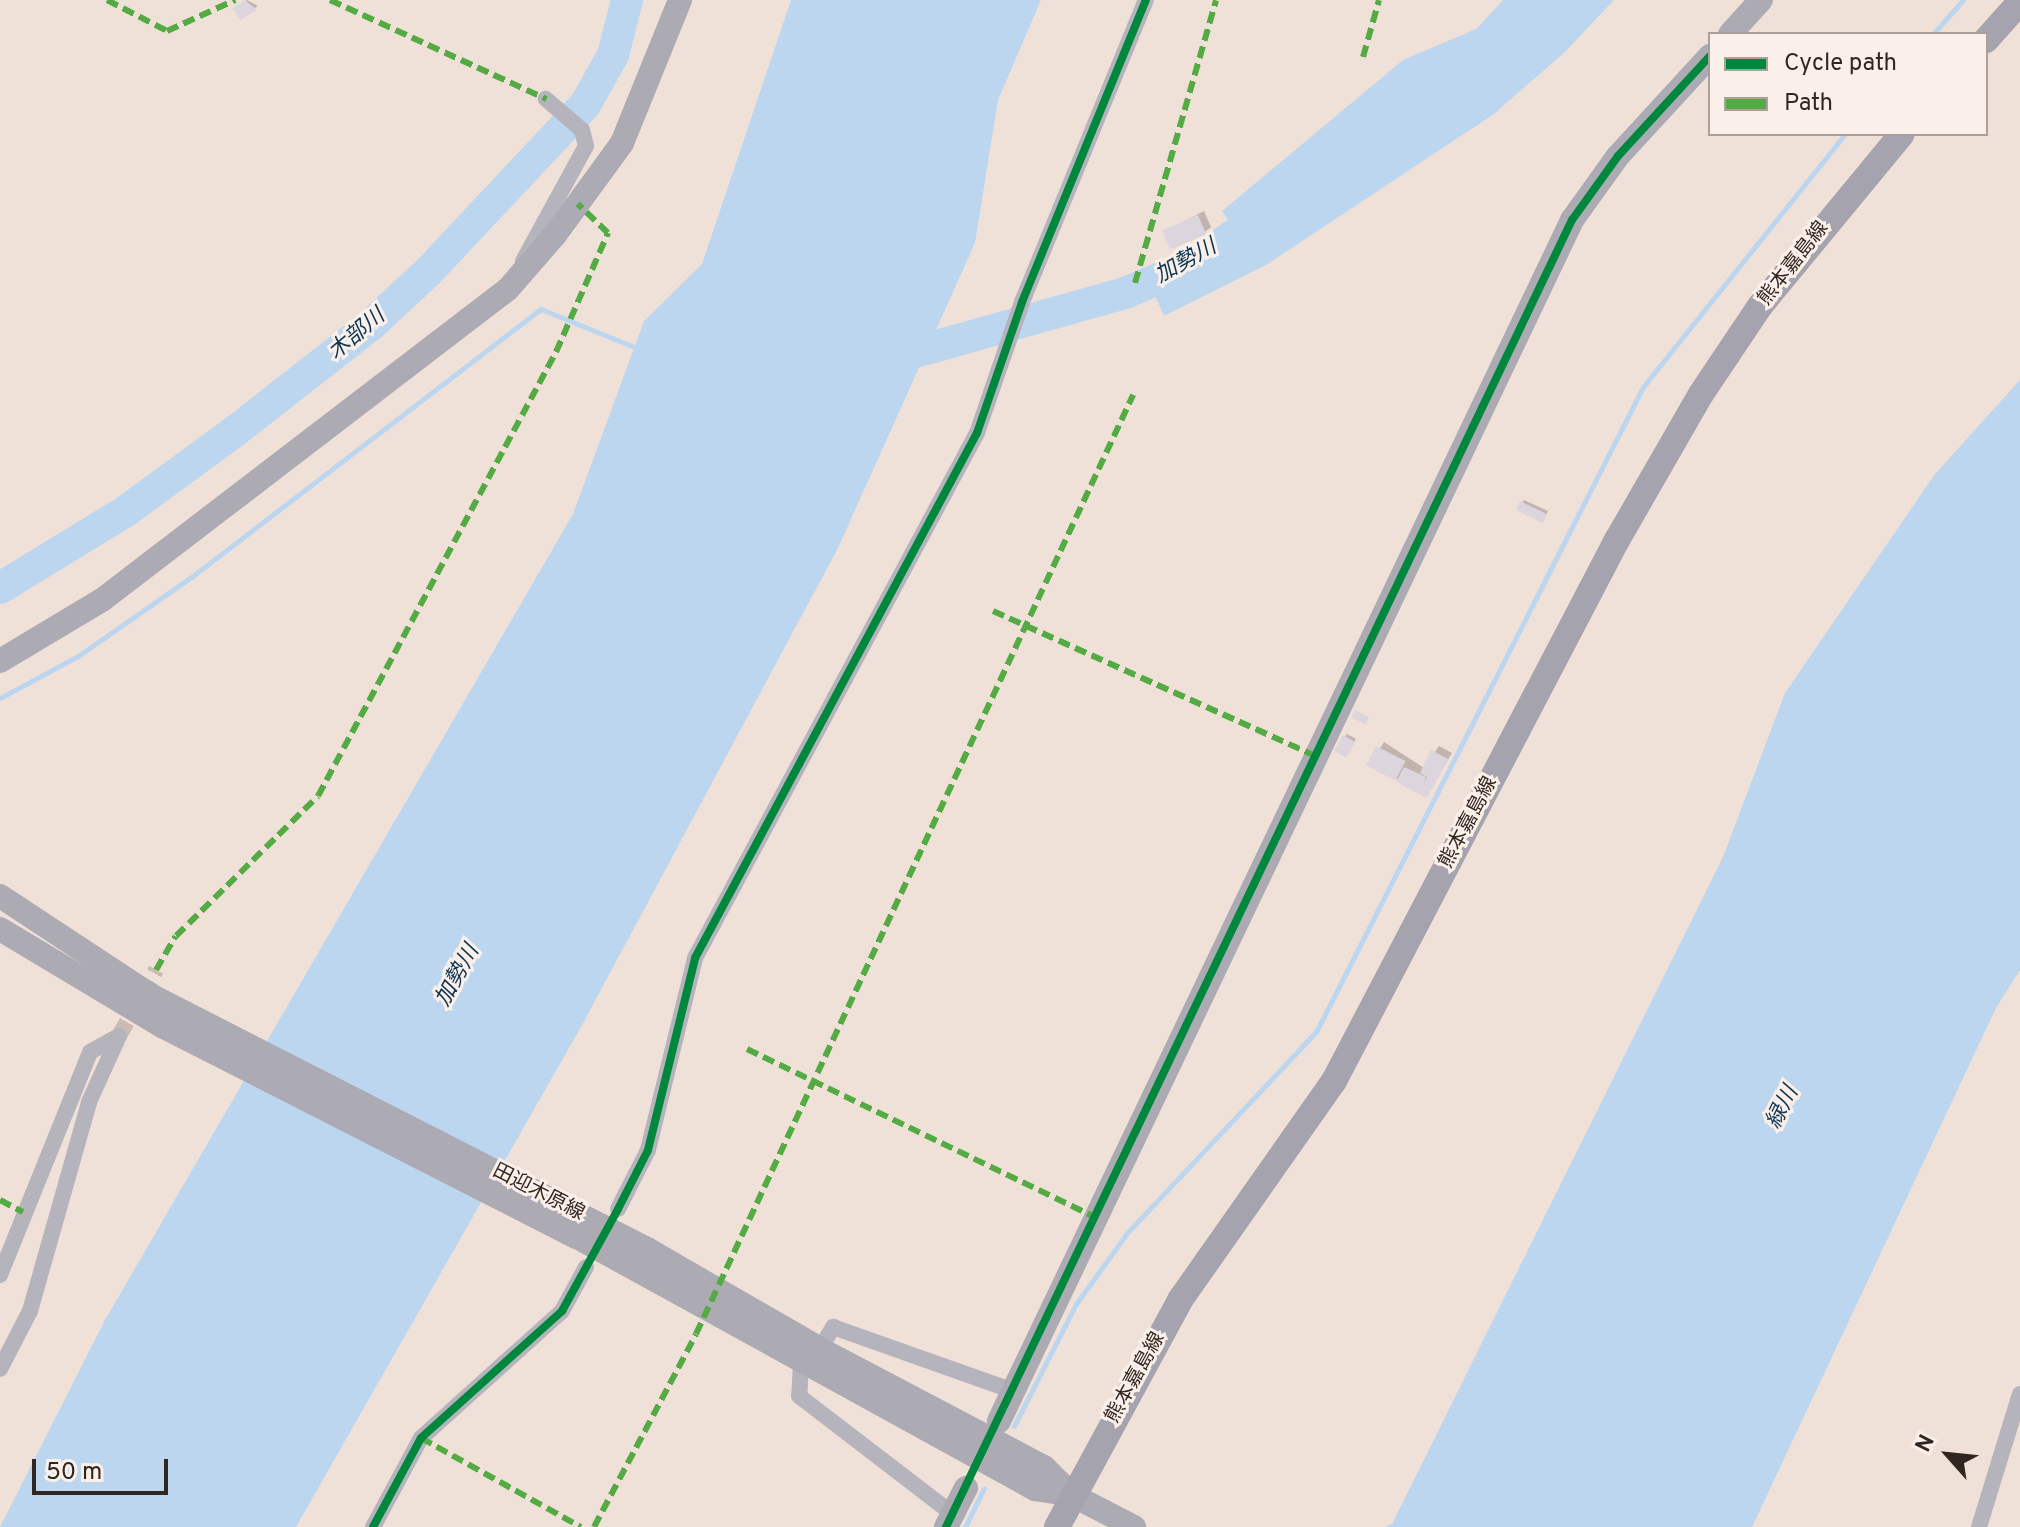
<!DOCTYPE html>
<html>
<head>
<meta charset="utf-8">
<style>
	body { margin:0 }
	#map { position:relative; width:2020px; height:1527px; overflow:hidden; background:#f0e1d8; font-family:Overpass,"Noto Sans JP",sans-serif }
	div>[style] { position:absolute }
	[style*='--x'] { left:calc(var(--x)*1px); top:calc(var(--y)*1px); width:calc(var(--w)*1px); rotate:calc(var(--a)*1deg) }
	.water>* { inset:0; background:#bcd6f0 }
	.shadow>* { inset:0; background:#0003 }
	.stream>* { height:5px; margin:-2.5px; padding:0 2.5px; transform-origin:2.5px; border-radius:2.5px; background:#bcd6f0 }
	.river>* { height:32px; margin:-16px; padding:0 16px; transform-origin:16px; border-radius:16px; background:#bcd6f0 }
	.building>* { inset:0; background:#dcd5de; transform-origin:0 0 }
	.street-tunnel>* { height:16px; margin-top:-8px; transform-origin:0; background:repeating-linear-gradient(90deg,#cabcb3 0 16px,transparent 0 24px) }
	.street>* { height:16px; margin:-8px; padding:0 8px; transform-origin:8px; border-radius:8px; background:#b5b3bb }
	.secondary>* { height:24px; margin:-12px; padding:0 12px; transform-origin:12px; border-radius:12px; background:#acaab3 }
	.primary>* { height:26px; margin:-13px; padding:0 13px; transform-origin:13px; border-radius:13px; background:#a5a3ad }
	.quiet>* { height:6px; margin-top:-3px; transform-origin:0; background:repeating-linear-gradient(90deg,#54aa43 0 12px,transparent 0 18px) }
	.cycleway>* { height:8px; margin:-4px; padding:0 4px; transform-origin:4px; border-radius:4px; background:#00873e }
	span { translate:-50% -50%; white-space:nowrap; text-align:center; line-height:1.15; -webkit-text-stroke:6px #fbf0e9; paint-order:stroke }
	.street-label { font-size:20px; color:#312721 }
	.water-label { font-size:22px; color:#0c3555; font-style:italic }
	.legend { position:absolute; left:1708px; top:32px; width:280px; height:104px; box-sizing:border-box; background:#fbf0e9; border:2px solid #aaa099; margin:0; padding:10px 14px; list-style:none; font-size:24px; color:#312721 }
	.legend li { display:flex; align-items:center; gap:16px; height:40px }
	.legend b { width:40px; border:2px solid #aaa099 }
	.north { position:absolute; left:1908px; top:1415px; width:80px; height:80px; -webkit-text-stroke:6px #fbf0e9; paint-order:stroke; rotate:297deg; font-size:22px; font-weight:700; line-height:32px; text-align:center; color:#312721 }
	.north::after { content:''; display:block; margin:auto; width:28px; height:36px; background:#312721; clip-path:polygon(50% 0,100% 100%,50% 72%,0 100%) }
	.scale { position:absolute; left:32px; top:1459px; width:136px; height:36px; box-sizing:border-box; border:4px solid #312721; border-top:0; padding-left:10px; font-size:24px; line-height:28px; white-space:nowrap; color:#312721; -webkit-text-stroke:6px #fbf0e9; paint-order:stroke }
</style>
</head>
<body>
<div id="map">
	<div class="water">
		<div style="clip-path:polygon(791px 0,1041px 0,998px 100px,975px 243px,838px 548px,581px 1027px,296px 1527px,0 1527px,105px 1320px,573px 514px,644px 321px,702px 264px)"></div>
		<div style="clip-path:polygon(1503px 0,1614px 0,1565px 52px,1494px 114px,1266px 265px,1164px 316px,1151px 286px,1231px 250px,1238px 235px,1222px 211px,1403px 60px,1476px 29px)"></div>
		<div style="clip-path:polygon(2020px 380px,2020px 970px,1996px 1008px,1752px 1527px,1385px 1527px,1392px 1524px,1723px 857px,1785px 693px,1935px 474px)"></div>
	</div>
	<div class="shadow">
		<div style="clip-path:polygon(247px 0,258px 6px,241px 17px,237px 6px)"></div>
		<div style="clip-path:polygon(1204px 211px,1211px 227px,1205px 232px,1164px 232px)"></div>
		<div style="clip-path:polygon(1524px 500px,1548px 511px,1544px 519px,1518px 509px)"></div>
		<div style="clip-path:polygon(1347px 734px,1356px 739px,1348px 753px,1336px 750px)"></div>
		<div style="clip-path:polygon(1384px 742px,1424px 768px,1439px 746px,1452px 753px,1427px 795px,1370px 765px)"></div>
	</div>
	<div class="stream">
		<div style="--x:1933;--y:34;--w:45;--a:-48.6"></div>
		<div style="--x:0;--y:698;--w:89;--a:-28.3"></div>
		<div style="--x:78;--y:656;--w:141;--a:-34.9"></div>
		<div style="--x:194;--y:575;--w:437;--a:-37.5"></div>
		<div style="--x:541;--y:309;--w:100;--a:22.2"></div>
		<div style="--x:1014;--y:1426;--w:137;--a:-63.1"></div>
		<div style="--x:1076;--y:1304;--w:87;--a:-54.3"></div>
		<div style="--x:1127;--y:1233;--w:276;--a:-46.8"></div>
		<div style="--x:1316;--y:1032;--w:723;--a:-63.12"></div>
		<div style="--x:1643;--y:387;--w:324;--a:-51.4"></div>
		<div style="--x:965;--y:1527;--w:43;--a:-64"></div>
	</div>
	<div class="river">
		<div style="--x:887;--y:360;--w:247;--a:-15.7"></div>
		<div style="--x:1125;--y:293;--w:72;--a:-23"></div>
		<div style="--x:1191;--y:265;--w:99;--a:-35.1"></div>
		<div style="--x:0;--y:588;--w:148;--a:-31.4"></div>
		<div style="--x:126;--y:511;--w:134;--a:-36.2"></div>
		<div style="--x:234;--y:432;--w:175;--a:-38"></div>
		<div style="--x:372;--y:324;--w:76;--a:-42.9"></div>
		<div style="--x:428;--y:272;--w:229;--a:-46.8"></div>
		<div style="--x:585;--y:105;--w:57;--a:-60.8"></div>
		<div style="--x:613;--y:55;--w:57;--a:-75.7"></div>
	</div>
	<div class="building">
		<div style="clip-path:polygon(245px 0,257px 10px,240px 20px,233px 8px)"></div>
		<div style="left:1198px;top:215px;width:21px;height:39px;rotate:67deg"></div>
		<div style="left:1520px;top:501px;width:30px;height:10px;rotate:26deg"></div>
		<div style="left:1355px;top:710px;width:16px;height:8px;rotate:27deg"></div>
		<div style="left:1343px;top:735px;width:14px;height:18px;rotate:30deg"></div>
		<div style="left:1376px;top:746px;width:33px;height:22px;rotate:27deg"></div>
		<div style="clip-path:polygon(1431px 750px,1448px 759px,1427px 798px,1396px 782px,1404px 767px,1426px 777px,1423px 785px,1427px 777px,1420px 773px)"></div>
	</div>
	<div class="street-tunnel">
		<div style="--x:119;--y:1036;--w:76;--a:-60.7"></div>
	</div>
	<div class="street">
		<div style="--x:523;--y:261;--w:131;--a:-61.3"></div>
		<div style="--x:586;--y:146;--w:16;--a:-104"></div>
		<div style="--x:582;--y:130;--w:48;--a:-139.3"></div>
		<div style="--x:618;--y:1209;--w:66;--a:-63"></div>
		<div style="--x:648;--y:1150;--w:198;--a:-76.2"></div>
		<div style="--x:695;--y:958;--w:596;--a:-61.76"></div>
		<div style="--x:977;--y:433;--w:139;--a:-71"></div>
		<div style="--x:1022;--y:302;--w:326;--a:-67.7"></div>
		<div style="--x:0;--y:1275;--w:240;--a:-68"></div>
		<div style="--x:90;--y:1052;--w:33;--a:-29"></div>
		<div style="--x:820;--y:1349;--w:26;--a:-59"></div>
		<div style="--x:833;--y:1327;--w:192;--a:19.5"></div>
		<div style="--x:801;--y:1363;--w:33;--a:93"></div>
		<div style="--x:799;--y:1396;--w:194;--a:37.5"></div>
		<div style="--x:0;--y:1369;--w:65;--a:-62.7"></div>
		<div style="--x:30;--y:1311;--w:217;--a:-74.2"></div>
		<div style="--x:89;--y:1102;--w:72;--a:-65.6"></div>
		<div style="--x:373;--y:1527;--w:101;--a:-61.7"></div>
		<div style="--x:421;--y:1438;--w:190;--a:-42"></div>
		<div style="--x:562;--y:1311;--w:50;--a:-61.4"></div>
		<div style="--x:1979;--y:1527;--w:139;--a:-72.9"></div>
	</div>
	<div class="secondary">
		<div style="--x:1730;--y:34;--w:46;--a:-47.6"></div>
		<div style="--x:0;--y:661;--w:119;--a:-30.9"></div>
		<div style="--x:102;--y:600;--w:511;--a:-37.45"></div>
		<div style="--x:508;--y:289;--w:72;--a:-49"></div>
		<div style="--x:555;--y:235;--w:114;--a:-53.9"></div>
		<div style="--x:622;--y:143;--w:154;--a:-67.9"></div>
		<div style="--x:0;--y:896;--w:180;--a:33.4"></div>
		<div style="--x:150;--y:995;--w:558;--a:27.07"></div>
		<div style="--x:647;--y:1249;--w:200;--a:30"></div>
		<div style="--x:820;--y:1349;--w:253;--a:27.8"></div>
		<div style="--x:1044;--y:1467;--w:40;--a:45"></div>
		<div style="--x:0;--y:929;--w:191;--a:30.9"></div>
		<div style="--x:164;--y:1027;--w:463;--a:27"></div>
		<div style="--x:577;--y:1237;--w:523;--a:28.82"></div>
		<div style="--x:1035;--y:1489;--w:37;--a:9"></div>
		<div style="--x:1072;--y:1495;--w:70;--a:27.3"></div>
		<div style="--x:999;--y:1421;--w:1331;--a:-64.49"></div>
		<div style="--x:1572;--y:220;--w:79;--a:-54.3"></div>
		<div style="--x:1618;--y:156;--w:136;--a:-47.4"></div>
		<div style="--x:946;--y:1527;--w:44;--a:-62.9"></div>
	</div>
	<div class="primary">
		<div style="--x:1986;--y:40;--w:51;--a:-48.2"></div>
		<div style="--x:1057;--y:1527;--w:258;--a:-61.5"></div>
		<div style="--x:1180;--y:1300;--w:268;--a:-54.9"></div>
		<div style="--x:1334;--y:1081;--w:611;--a:-62.39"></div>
		<div style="--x:1617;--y:540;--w:168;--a:-60.1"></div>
		<div style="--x:1701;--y:394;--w:106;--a:-56.2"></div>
		<div style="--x:1760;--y:306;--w:223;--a:-50.5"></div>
	</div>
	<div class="quiet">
		<div style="--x:107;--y:0;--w:68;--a:27.3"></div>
		<div style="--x:167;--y:31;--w:75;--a:-24.5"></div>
		<div style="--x:330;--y:0;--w:238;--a:24.6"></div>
		<div style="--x:1363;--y:57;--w:59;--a:-74.3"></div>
		<div style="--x:1135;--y:283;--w:294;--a:-74"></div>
		<div style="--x:993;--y:611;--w:354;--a:24.2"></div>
		<div style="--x:156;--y:970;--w:39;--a:-60"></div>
		<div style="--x:176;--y:936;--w:199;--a:-44.6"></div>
		<div style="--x:318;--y:796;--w:504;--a:-61.81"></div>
		<div style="--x:556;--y:352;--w:130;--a:-66.4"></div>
		<div style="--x:608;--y:233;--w:42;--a:-136"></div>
		<div style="--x:747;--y:1049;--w:389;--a:25.8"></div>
		<div style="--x:0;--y:1200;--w:26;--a:28"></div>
		<div style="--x:421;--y:1438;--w:183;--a:29.1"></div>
		<div style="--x:594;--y:1527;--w:218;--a:-62.1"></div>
		<div style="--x:696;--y:1334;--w:1036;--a:-65.04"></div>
	</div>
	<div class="cycleway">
		<div style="--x:373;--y:1527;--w:101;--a:-61.7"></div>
		<div style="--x:421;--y:1438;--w:190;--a:-42"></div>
		<div style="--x:562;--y:1311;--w:116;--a:-61.2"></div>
		<div style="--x:618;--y:1209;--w:66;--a:-63"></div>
		<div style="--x:648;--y:1150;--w:198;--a:-76.2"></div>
		<div style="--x:695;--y:958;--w:596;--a:-61.76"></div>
		<div style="--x:977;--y:433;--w:139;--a:-71"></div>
		<div style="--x:1022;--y:302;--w:326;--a:-67.7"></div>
		<div style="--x:946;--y:1527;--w:1449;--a:-64.41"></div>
		<div style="--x:1572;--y:220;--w:79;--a:-54.3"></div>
		<div style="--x:1618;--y:156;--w:136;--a:-47.4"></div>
	</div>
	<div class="street-label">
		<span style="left:1794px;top:264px;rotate:-52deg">熊本嘉島線</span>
		<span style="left:1469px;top:823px;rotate:-62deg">熊本嘉島線</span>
		<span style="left:538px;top:1193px;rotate:27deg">田迎木原線</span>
		<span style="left:1136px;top:1378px;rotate:-61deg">熊本嘉島線</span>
	</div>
	<div class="water-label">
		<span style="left:1186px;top:262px;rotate:-29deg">加勢川</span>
		<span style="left:357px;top:335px;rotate:-40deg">木部川</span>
		<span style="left:458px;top:976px;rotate:-61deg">加勢川</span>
		<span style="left:1783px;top:1108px;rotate:-63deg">緑川</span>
	</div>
	<ul class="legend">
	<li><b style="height:10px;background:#00873e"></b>Cycle path</li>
	<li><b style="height:10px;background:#54aa43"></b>Path</li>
	</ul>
	<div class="north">N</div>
	<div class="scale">50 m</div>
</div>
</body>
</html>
